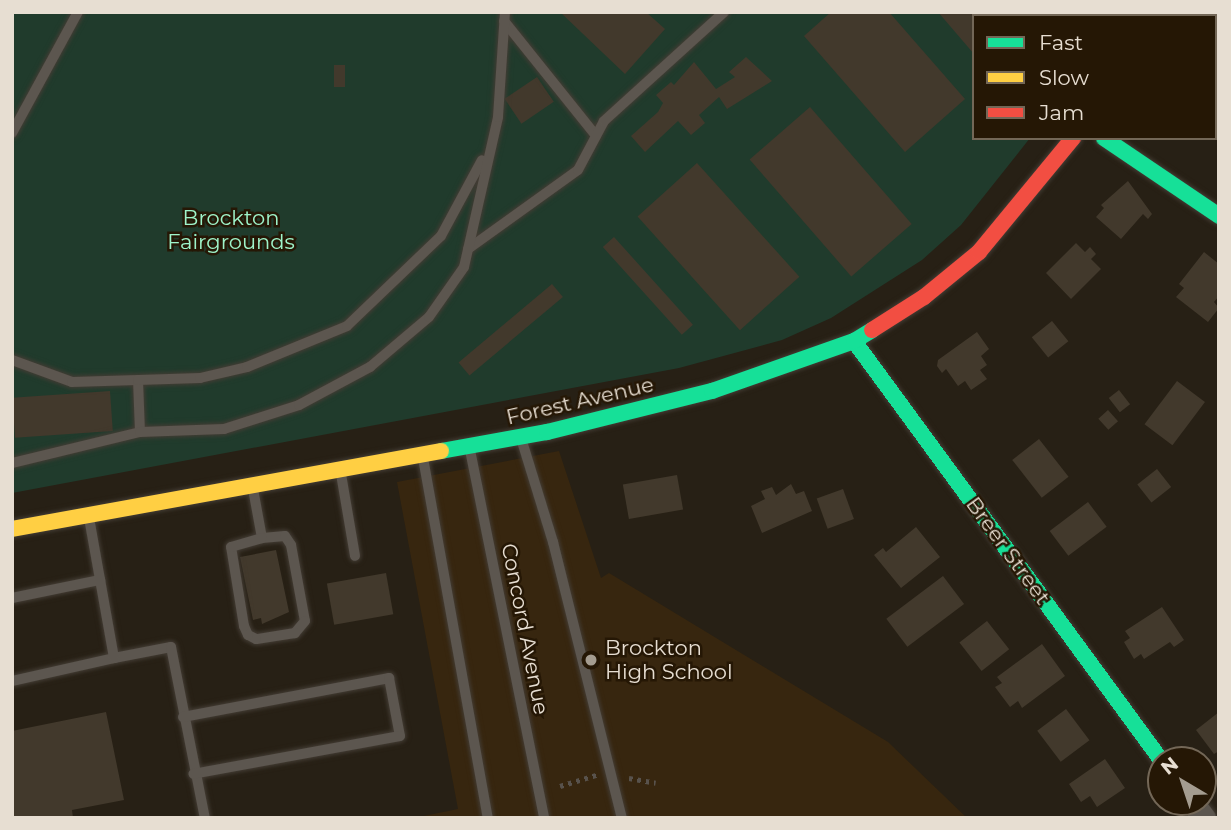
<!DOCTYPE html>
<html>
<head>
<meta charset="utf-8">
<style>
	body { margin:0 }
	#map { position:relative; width:1231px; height:830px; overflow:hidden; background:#272015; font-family:Montserrat,sans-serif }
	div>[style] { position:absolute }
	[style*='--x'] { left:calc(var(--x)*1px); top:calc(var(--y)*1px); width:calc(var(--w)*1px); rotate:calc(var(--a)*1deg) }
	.built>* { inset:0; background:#37260f }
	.green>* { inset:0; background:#203b2c }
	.building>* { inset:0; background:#42392c; transform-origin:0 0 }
	.path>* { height:4.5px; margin-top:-2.25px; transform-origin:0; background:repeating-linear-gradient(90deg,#58524c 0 3.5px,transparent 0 8.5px) }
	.roads { filter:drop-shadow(0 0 2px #433c34) drop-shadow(0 0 2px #433c34) }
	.lane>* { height:10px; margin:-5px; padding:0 5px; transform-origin:5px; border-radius:5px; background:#5c564f }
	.street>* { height:23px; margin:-11.5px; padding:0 11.5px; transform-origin:11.5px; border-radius:11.5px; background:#5c564f }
	.fast>* { height:16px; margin:-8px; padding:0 8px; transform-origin:8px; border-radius:8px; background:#16e098 }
	.slow>* { height:16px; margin:-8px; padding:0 8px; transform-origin:8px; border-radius:8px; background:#ffcf43 }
	.jam>* { height:16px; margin:-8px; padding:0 8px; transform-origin:8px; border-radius:8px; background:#f24e42 }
	.dots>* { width:19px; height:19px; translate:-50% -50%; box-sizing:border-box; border:4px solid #251705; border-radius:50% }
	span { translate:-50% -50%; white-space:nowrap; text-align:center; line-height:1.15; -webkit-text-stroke:5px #251705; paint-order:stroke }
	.park-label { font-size:21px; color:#9ef4ca }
	.street-label { font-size:21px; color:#e7ded2 }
	.poi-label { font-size:21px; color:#e7ded2 }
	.left { translate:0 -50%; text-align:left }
	.frame { position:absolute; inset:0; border:14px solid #e7ded2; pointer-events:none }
	.legend { position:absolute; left:972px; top:14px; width:245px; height:126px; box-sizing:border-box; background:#251705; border:2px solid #736757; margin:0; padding:9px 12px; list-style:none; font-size:21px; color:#e7ded2 }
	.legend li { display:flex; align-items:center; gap:14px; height:35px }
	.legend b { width:35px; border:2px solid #736757 }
	.north { position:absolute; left:1147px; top:746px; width:70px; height:70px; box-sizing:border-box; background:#251705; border:2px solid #736757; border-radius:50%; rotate:321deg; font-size:19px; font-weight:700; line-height:28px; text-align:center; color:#e7ded2 }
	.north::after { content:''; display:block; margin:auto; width:24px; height:32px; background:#a49c90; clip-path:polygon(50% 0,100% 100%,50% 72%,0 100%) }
</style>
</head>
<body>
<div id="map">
	<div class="built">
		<div style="clip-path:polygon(559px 451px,601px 578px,609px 573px,888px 742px,967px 818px,414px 818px,458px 809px,397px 482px)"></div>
	</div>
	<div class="green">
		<div style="clip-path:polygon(12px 12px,1125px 12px,974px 16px,974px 138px,1030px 138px,961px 225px,922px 260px,831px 318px,782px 340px,679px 368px,12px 493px)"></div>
	</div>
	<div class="building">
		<div style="clip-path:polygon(560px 12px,646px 12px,665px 29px,625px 74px)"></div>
		<div style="clip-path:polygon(831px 12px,889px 12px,965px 99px,905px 152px,804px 36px)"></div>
		<div style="clip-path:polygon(938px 12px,1043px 12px,1046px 16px,974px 16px,974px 54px)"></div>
		<div style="clip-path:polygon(1219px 33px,1219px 79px,1215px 76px)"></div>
		<div style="clip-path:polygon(746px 57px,772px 81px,727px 109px,719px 97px,699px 115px,705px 123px,691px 135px,678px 121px,645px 152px,631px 136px,658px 112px,663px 103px,656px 95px,671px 82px,674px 85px,694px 62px,716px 89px,735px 77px,729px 72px)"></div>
		<div style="left:345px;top:65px;width:22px;height:11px;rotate:90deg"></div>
		<div style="left:537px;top:77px;width:30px;height:39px;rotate:56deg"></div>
		<div style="left:810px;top:107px;width:155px;height:80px;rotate:49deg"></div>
		<div style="left:697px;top:163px;width:153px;height:80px;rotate:48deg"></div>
		<div style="clip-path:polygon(1128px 181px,1152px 214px,1148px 219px,1143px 214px,1121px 239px,1096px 217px,1104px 208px,1101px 205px)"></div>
		<div style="left:614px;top:237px;width:118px;height:15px;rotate:48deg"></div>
		<div style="clip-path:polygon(1076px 243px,1085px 252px,1090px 247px,1096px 254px,1091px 259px,1101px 269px,1071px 299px,1046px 273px)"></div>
		<div style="clip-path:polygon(1204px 252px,1219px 264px,1219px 296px,1214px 302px,1219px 308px,1208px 322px,1176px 297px,1184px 288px,1179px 284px)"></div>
		<div style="left:552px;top:284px;width:17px;height:122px;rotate:50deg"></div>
		<div style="left:1052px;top:321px;width:26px;height:26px;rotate:51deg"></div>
		<div style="clip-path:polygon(977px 332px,989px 349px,981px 356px,987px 365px,980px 370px,987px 379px,971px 390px,965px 381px,958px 386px,946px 369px,942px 373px,937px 366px,938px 360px)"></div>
		<div style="left:1177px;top:381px;width:35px;height:54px;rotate:37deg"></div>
		<div style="left:1119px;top:390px;width:18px;height:13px;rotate:52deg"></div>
		<div style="left:110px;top:391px;width:40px;height:98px;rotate:86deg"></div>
		<div style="left:1108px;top:410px;width:15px;height:13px;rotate:48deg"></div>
		<div style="left:1039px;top:439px;width:48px;height:34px;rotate:52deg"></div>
		<div style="left:1157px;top:469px;width:23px;height:25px;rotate:52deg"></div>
		<div style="left:677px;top:475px;width:35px;height:55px;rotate:80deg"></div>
		<div style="clip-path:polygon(791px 484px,796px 494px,804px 491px,812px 511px,762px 533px,751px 506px,765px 499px,761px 491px,772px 487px,776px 495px)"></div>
		<div style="left:843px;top:489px;width:32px;height:28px;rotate:70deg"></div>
		<div style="left:1088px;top:502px;width:31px;height:48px;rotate:53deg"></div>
		<div style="clip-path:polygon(916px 527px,940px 557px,901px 588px,874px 555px,883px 548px,886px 552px)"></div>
		<div style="clip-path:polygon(276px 550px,289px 612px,262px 624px,261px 618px,253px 620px,240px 557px)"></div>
		<div style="left:386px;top:573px;width:42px;height:60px;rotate:80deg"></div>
		<div style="left:943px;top:576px;width:35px;height:71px;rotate:53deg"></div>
		<div style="clip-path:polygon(1162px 607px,1184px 640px,1174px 647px,1170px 642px,1144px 659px,1141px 654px,1134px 659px,1124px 642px,1130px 638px,1125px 631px)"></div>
		<div style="left:987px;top:621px;width:36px;height:35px;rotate:52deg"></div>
		<div style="clip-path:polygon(1042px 644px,1065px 676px,1022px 708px,1018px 701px,1010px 707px,995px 687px,1002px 683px,997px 677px)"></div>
		<div style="left:1066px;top:709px;width:39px;height:36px;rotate:53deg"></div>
		<div style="clip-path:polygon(106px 712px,124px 800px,72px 810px,73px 818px,12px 818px,12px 731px)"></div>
		<div style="clip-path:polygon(1219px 712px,1219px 751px,1214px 754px,1196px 730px)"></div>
		<div style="clip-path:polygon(1105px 759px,1125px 788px,1097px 807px,1090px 796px,1081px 802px,1069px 784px)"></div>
	</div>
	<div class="path">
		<div style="--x:629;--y:778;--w:27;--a:10"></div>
		<div style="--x:560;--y:786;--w:38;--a:-17"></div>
	</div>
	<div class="roads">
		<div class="lane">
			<div style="--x:504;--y:21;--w:147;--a:51.3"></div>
			<div style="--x:12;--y:133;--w:138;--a:-61.4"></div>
			<div style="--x:468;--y:249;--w:135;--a:-35.7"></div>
			<div style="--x:578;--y:170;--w:55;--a:-62"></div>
			<div style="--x:604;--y:121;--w:162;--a:-42.2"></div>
			<div style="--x:12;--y:360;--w:64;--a:20.1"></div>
			<div style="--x:72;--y:382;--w:66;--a:-1.7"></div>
			<div style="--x:138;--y:380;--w:52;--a:87.8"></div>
			<div style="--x:140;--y:432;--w:132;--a:166.4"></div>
			<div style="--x:138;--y:380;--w:62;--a:-1.8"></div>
			<div style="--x:200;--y:378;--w:48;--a:-13.2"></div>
			<div style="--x:247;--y:367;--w:108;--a:-22.3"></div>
			<div style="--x:347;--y:326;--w:130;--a:-43.8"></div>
			<div style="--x:441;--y:236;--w:86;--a:-61.7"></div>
			<div style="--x:140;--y:432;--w:84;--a:-2"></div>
			<div style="--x:224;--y:429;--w:79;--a:-17.7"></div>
			<div style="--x:299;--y:405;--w:81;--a:-28.2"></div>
			<div style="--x:370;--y:367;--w:77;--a:-40.3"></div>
			<div style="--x:429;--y:317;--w:61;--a:-55"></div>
			<div style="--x:464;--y:267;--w:154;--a:-77.2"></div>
			<div style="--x:498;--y:117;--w:105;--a:-86.2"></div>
			<div style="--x:521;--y:438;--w:109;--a:72.9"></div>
			<div style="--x:553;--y:542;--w:284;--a:76"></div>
			<div style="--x:470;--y:450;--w:375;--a:78.6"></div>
			<div style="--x:423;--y:458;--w:366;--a:79.8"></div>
			<div style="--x:341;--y:474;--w:83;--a:80.3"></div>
			<div style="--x:253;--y:489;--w:50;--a:79.6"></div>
			<div style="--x:262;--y:538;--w:23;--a:-5"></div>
			<div style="--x:285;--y:536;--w:11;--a:56"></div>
			<div style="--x:291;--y:545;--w:77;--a:79.6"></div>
			<div style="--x:305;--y:621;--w:16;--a:130"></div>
			<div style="--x:295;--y:633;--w:39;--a:171"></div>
			<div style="--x:256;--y:639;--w:9;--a:-153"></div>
			<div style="--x:248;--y:635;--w:10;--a:-114"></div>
			<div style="--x:244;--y:626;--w:80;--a:-99.3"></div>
			<div style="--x:231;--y:547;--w:32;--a:-16"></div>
			<div style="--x:12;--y:598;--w:90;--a:-11.6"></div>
			<div style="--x:114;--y:658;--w:58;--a:-10.9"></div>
			<div style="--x:171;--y:647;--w:174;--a:78.8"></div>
			<div style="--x:12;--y:681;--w:105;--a:-12.7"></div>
			<div style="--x:114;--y:658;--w:142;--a:-100.1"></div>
			<div style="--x:183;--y:717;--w:210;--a:-10.7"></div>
			<div style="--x:389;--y:678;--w:59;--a:79.3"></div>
			<div style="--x:400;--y:736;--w:210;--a:169.6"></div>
		</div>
		<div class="street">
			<div style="--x:1192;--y:802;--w:20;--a:53"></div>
		</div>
		<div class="fast">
			<div style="--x:1104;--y:138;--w:139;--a:34.1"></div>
			<div style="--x:854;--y:341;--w:519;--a:53.77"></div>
			<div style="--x:441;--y:451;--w:108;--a:-10.2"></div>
			<div style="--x:547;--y:432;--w:170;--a:-14"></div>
			<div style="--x:712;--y:391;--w:151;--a:-19.4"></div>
			<div style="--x:854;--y:341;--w:21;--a:-31"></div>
		</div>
		<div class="slow">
			<div style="--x:12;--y:529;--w:436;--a:-10.3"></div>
		</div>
		<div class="jam">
			<div style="--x:1165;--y:16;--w:4;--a:-63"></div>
			<div style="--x:872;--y:330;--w:62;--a:-32.4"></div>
			<div style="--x:924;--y:297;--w:71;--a:-39.3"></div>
			<div style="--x:979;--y:252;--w:148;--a:-50.5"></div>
		</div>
	</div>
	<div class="dots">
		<div style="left:591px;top:660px;background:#a49c90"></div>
	</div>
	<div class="park-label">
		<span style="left:231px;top:230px">Brockton<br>Fairgrounds</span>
	</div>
	<div class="street-label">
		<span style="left:580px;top:401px;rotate:-13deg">Forest Avenue</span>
		<span style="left:1008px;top:551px;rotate:54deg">Breer Street</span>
		<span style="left:525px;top:629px;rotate:79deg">Concord Avenue</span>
	</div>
	<div class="poi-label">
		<span class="left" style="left:605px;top:660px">Brockton<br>High School</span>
	</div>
	<div class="frame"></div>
	<ul class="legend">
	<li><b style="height:9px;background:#16e098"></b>Fast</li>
	<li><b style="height:9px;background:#ffcf43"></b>Slow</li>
	<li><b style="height:9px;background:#f24e42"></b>Jam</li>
	</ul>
	<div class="north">N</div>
</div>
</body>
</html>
